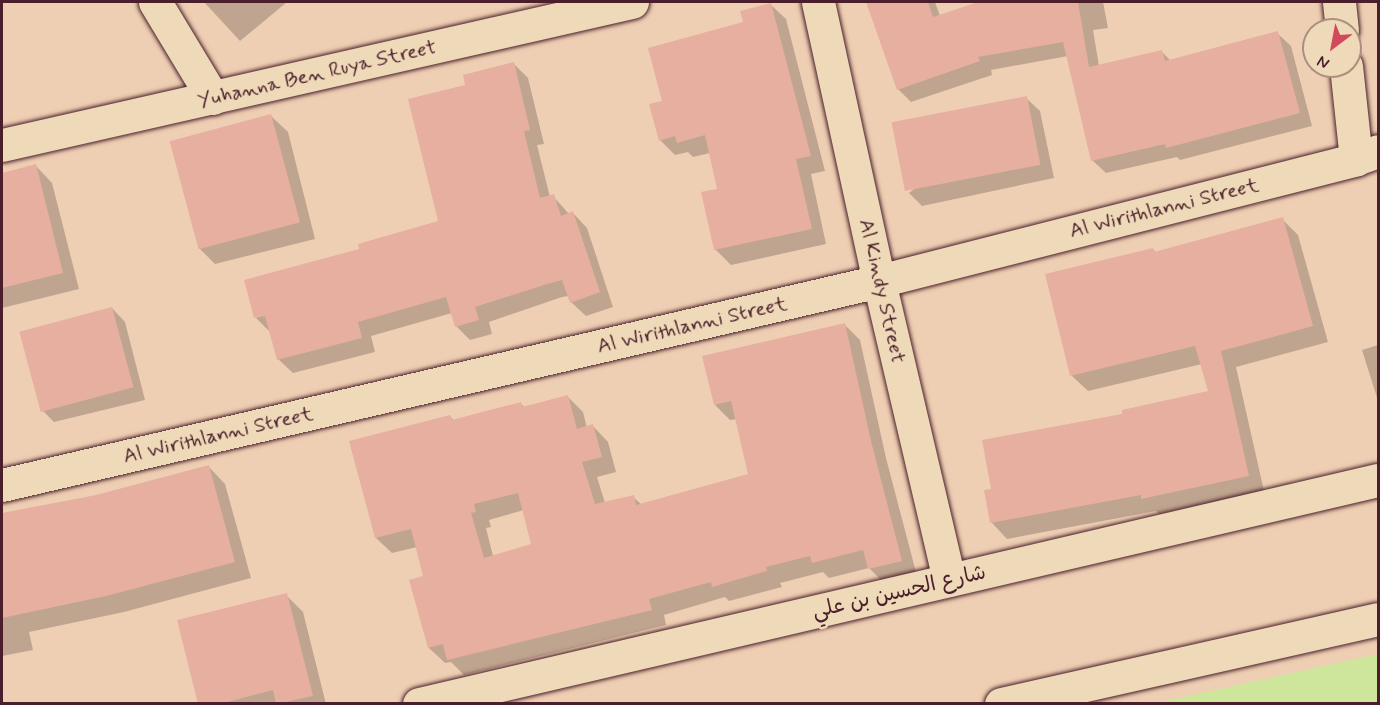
<!DOCTYPE html>
<html>
<head>
<meta charset="utf-8">
<style>
	body { margin:0 }
	#map { position:relative; width:1380px; height:705px; overflow:hidden; background:#efcfb3; font-family:Mynerve,"Playpen Sans Arabic",sans-serif }
	div>[style] { position:absolute }
	[style*='--x'] { left:calc(var(--x)*1px); top:calc(var(--y)*1px); width:calc(var(--w)*1px); rotate:calc(var(--a)*1deg) }
	.green>* { inset:0; background:#cde69c }
	.shadow>* { inset:0; background:#0003 }
	.building>* { inset:0; background:#e7afa0; transform-origin:0 0 }
	.roads { filter:drop-shadow(0 0 2px #4a1f2b) drop-shadow(0 0 2px #4a1f2b) }
	.minor>* { height:33px; margin:-16.5px; padding:0 16.5px; transform-origin:16.5px; border-radius:16.5px; background:#eed9b8 }
	.trunk>* { height:33px; margin:-16.5px; padding:0 16.5px; transform-origin:16.5px; border-radius:16.5px; background:#eed9b8 }
	span { translate:-50% -50%; white-space:nowrap; text-align:center; line-height:1.15; -webkit-text-stroke:5px #eed9b8; paint-order:stroke }
	.street-label { font-size:21px; color:#4a1f2b }
	.frame { position:absolute; inset:0; border:3px solid #4a1f2b; pointer-events:none }
	.north { position:absolute; left:1302px; top:18px; width:60px; height:60px; box-sizing:border-box; background:#eed9b8; border:2px solid #ac8f80; border-radius:50%; rotate:212deg; font-size:16px; font-weight:700; line-height:24px; text-align:center; color:#4a1f2b }
	.north::after { content:''; display:block; margin:auto; width:21px; height:27px; background:#d1495b; clip-path:polygon(50% 0,100% 100%,50% 72%,0 100%) }
</style>
</head>
<body>
<div id="map">
	<div class="green">
		<div style="clip-path:polygon(1378px 654px,1378px 703px,1156px 703px)"></div>
	</div>
	<div class="shadow">
		<div style="clip-path:polygon(204px 2px,287px 2px,240px 41px)"></div>
		<div style="clip-path:polygon(882px 2px,935px 2px,940px 16px,983px 2px,1103px 2px,1108px 28px,1093px 30px,1099px 66px,1162px 52px,1171px 61px,1277px 33px,1291px 46px,1312px 126px,1180px 160px,1177px 157px,1106px 173px,1092px 160px,1068px 56px,991px 70px,992px 75px,911px 102px,898px 89px,869px 6px)"></div>
		<div style="clip-path:polygon(770px 4px,786px 19px,825px 171px,811px 174px,826px 244px,731px 265px,715px 249px,719px 190px,710px 153px,693px 157px,688px 152px,675px 155px,660px 140px,664px 102px,745px 23px)"></div>
		<div style="clip-path:polygon(514px 64px,528px 78px,544px 144px,537px 145px,550px 197px,553px 196px,569px 214px,573px 213px,587px 228px,613px 307px,586px 316px,571px 302px,569px 296px,562px 297px,489px 322px,492px 334px,470px 340px,456px 326px,452px 313px,371px 336px,375px 352px,293px 373px,278px 359px,270px 332px,256px 318px,361px 250px,440px 222px,467px 86px)"></div>
		<div style="clip-path:polygon(1026px 98px,1040px 111px,1054px 178px,922px 206px,909px 193px)"></div>
		<div style="clip-path:polygon(271px 116px,288px 132px,315px 239px,215px 264px,198px 247px)"></div>
		<div style="clip-path:polygon(36px 166px,52px 183px,79px 289px,2px 308px,2px 174px)"></div>
		<div style="clip-path:polygon(1282px 219px,1298px 235px,1328px 342px,1236px 367px,1264px 491px,1159px 514px,1156px 511px,1007px 539px,992px 523px,993px 490px,1124px 415px,1210px 392px,1202px 364px,1088px 391px,1072px 376px,1153px 249px,1156px 253px)"></div>
		<div style="clip-path:polygon(112px 308px,125px 322px,145px 400px,54px 422px,41px 409px)"></div>
		<div style="clip-path:polygon(evenodd,845px 325px,860px 340px,886px 458px,917px 576px,885px 584px,869px 568px,829px 578px,823px 572px,780px 583px,782px 587px,729px 601px,725px 597px,664px 615px,666px 625px,464px 675px,451px 662px,445px 663px,429px 648px,411px 581px,425px 577px,417px 547px,392px 553px,376px 538px,351px 442px,450px 416px,454px 421px,520px 403px,525px 408px,568px 397px,583px 412px,587px 428px,593px 426px,608px 442px,616px 472px,597px 477px,605px 503px,633px 497px,642px 505px,750px 475px,737px 419px,730px 420px,715px 405px,845px 325px,524px 510px,533px 545px,493px 556px,486px 528px,491px 527px,489px 520px,524px 510px)"></div>
		<div style="clip-path:polygon(1378px 345px,1378px 401px,1362px 350px)"></div>
		<div style="clip-path:polygon(209px 467px,225px 484px,251px 578px,124px 612px,29px 632px,33px 650px,2px 656px,2px 515px,97px 497px)"></div>
		<div style="clip-path:polygon(286px 595px,303px 612px,326px 704px,200px 704px)"></div>
	</div>
	<div class="building">
		<div style="clip-path:polygon(866px 2px,928px 2px,933px 17px,978px 2px,1078px 2px,1089px 67px,1162px 50px,1165px 61px,1278px 31px,1300px 113px,1166px 148px,1165px 144px,1091px 161px,1063px 42px,978px 57px,980px 61px,897px 90px)"></div>
		<div style="clip-path:polygon(771px 3px,811px 156px,796px 159px,812px 229px,714px 250px,701px 192px,717px 189px,705px 135px,677px 143px,675px 136px,659px 141px,649px 104px,662px 101px,648px 48px,743px 22px,740px 11px)"></div>
		<div style="clip-path:polygon(514px 62px,530px 130px,524px 131px,540px 198px,554px 194px,561px 216px,573px 211px,600px 292px,570px 303px,562px 280px,547px 284px,475px 307px,479px 320px,455px 327px,446px 297px,358px 322px,362px 338px,277px 360px,265px 316px,254px 318px,244px 280px,359px 249px,358px 244px,438px 221px,408px 99px,465px 85px,463px 75px)"></div>
		<div style="left:1027px;top:96px;width:70px;height:138px;rotate:79deg"></div>
		<div style="left:271px;top:114px;width:112px;height:105px;rotate:75deg"></div>
		<div style="clip-path:polygon(36px 164px,63px 273px,2px 288px,2px 173px)"></div>
		<div style="clip-path:polygon(1283px 217px,1313px 326px,1221px 351px,1249px 476px,1141px 499px,1141px 495px,990px 523px,984px 490px,991px 489px,982px 440px,1122px 414px,1122px 410px,1208px 391px,1195px 346px,1070px 376px,1045px 274px,1153px 248px,1154px 252px)"></div>
		<div style="left:112px;top:307px;width:83px;height:96px;rotate:75deg"></div>
		<div style="clip-path:polygon(evenodd,845px 323px,871px 441px,902px 561px,868px 569px,863px 550px,812px 563px,810px 556px,766px 567px,767px 571px,712px 587px,711px 582px,649px 599px,652px 610px,447px 660px,443px 644px,428px 648px,409px 580px,423px 576px,411px 529px,375px 538px,349px 441px,450px 415px,452px 420px,521px 402px,522px 407px,568px 395px,577px 429px,593px 424px,602px 457px,582px 462px,595px 504px,634px 495px,636px 505px,748px 474px,731px 401px,714px 405px,702px 356px,845px 323px,518px 493px,531px 544px,484px 558px,471px 513px,476px 512px,474px 504px,518px 493px)"></div>
		<div style="clip-path:polygon(209px 465px,235px 562px,106px 596px,2px 618px,2px 513px,96px 495px)"></div>
		<div style="clip-path:polygon(287px 593px,313px 696px,276px 704px,273px 690px,220px 704px,198px 704px,177px 620px)"></div>
	</div>
	<div class="roads">
		<div class="minor">
			<div style="--x:155;--y:2;--w:112;--a:58.9"></div>
			<div style="--x:818;--y:2;--w:286;--a:77.7"></div>
			<div style="--x:879;--y:281;--w:307;--a:76.8"></div>
			<div style="--x:1339;--y:2;--w:28;--a:84"></div>
			<div style="--x:1346;--y:66;--w:94;--a:83.9"></div>
			<div style="--x:2;--y:145;--w:646;--a:-12.79"></div>
			<div style="--x:2;--y:485;--w:900;--a:-13.09"></div>
			<div style="--x:879;--y:281;--w:492;--a:-14.3"></div>
			<div style="--x:1356;--y:159;--w:23;--a:-20"></div>
		</div>
		<div class="trunk">
			<div style="--x:419;--y:704;--w:985;--a:-13.15"></div>
			<div style="--x:1001;--y:704;--w:386;--a:-12.7"></div>
		</div>
	</div>
	<div class="street-label">
		<span style="left:317px;top:74px;rotate:-13deg">Yuhanna Ben Ruya Street</span>
		<span style="left:1164px;top:208px;rotate:-14deg">Al Wirithlanni Street</span>
		<span style="left:882px;top:291px;rotate:77deg">Al Kindy Street</span>
		<span style="left:692px;top:325px;rotate:-13deg">Al Wirithlanni Street</span>
		<span style="left:218px;top:435px;rotate:-13deg">Al Wirithlanni Street</span>
		<span style="left:899px;top:592px;rotate:-13deg">شارع الحسين بن علي</span>
	</div>
	<div class="frame"></div>
	<div class="north">N</div>
</div>
</body>
</html>
